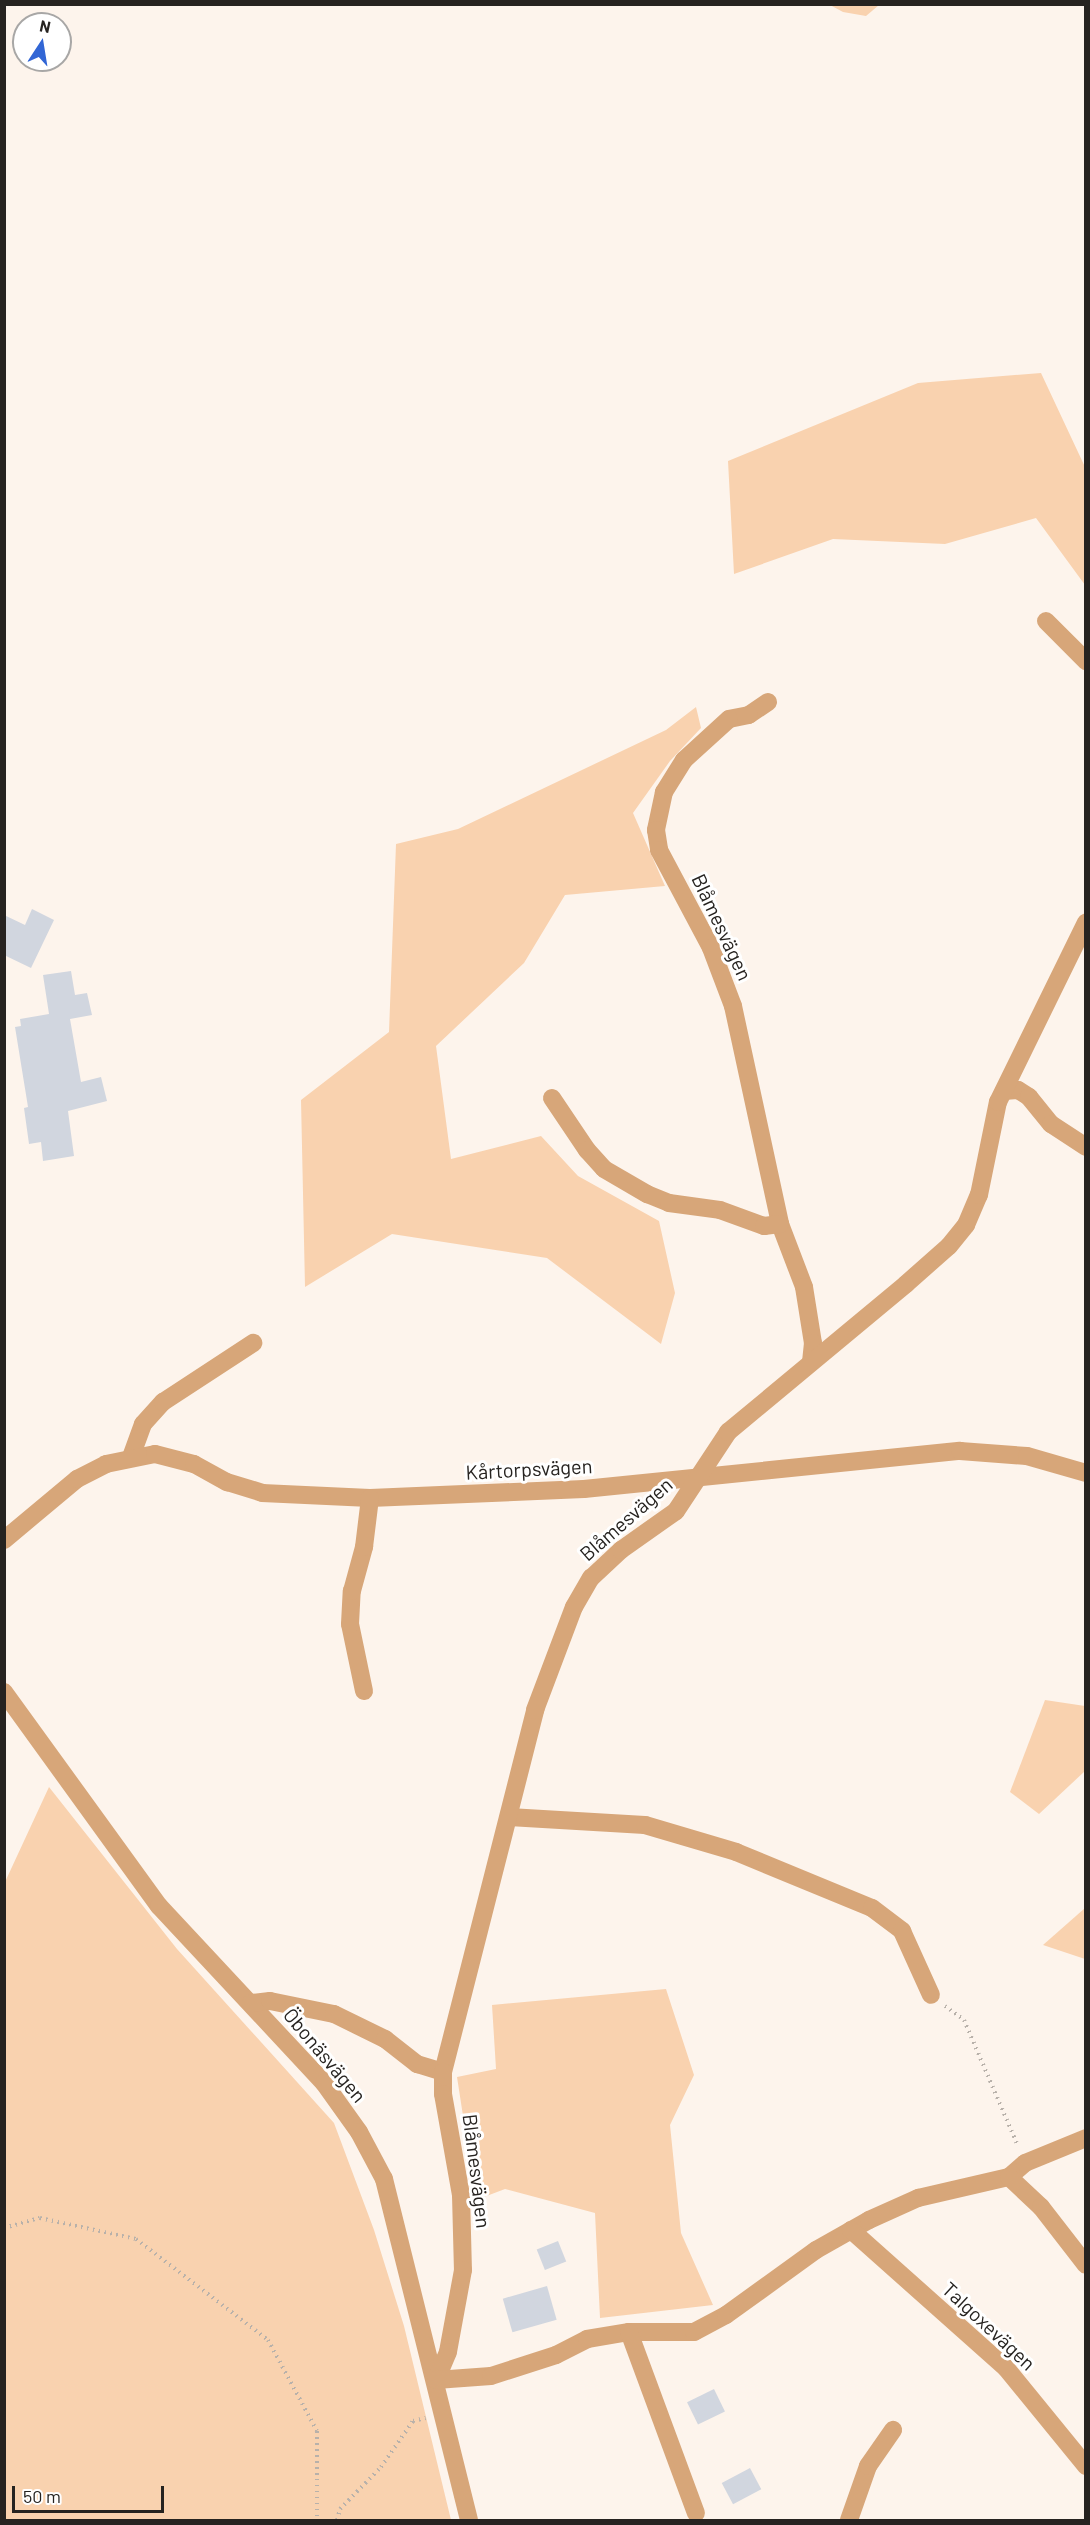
<!DOCTYPE html>
<html>
<head>
<meta charset="utf-8">
<style>
	body { margin:0 }
	#map { position:relative; width:1090px; height:2525px; overflow:hidden; background:#fdf4ec; font-family:Barlow,sans-serif }
	div>[style] { position:absolute }
	[style*='--x'] { left:calc(var(--x)*1px); top:calc(var(--y)*1px); width:calc(var(--w)*1px); rotate:calc(var(--a)*1deg) }
	.green>* { inset:0; background:#f9d2af }
	.building>* { inset:0; background:#d1d6df; transform-origin:0 0 }
	.path>* { height:4px; margin-top:-2px; transform-origin:0; background:repeating-linear-gradient(90deg,#b8b1aa 0 1.5px,transparent 0 6px) }
	.street>* { height:18px; margin:-9px; padding:0 9px; transform-origin:9px; border-radius:9px; background:#d7a679 }
	span { translate:-50% -50%; white-space:nowrap; text-align:center; line-height:1.15; -webkit-text-stroke:6px #fff; paint-order:stroke }
	.street-label { font-size:20px; color:#262320 }
	.frame { position:absolute; inset:0; border:6px solid #262320; pointer-events:none }
	.north { position:absolute; left:12px; top:12px; width:60px; height:60px; box-sizing:border-box; background:#fff; border:2px solid #a8a7a6; border-radius:50%; rotate:12deg; font-size:16px; font-weight:700; line-height:24px; text-align:center; color:#262320 }
	.north::after { content:''; display:block; margin:auto; width:21px; height:27px; background:#3266d5; clip-path:polygon(50% 0,100% 100%,50% 72%,0 100%) }
	.scale { position:absolute; left:12px; top:2486px; width:152px; height:27px; box-sizing:border-box; border:3px solid #262320; border-top:0; padding-left:8px; font-size:18px; line-height:21px; white-space:nowrap; color:#262320; -webkit-text-stroke:4px #fff; paint-order:stroke }
</style>
</head>
<body>
<div id="map">
	<div class="green">
		<div style="clip-path:polygon(830px 5px,879px 5px,866px 16px,843px 12px)"></div>
		<div style="clip-path:polygon(1041px 373px,1085px 467px,1085px 585px,1036px 518px,945px 544px,833px 539px,734px 574px,728px 461px,918px 383px)"></div>
		<div style="clip-path:polygon(696px 707px,701px 728px,670px 761px,633px 813px,665px 886px,565px 895px,524px 963px,436px 1046px,451px 1159px,541px 1136px,578px 1176px,659px 1221px,675px 1293px,661px 1344px,547px 1258px,392px 1234px,305px 1287px,301px 1100px,389px 1032px,396px 844px,458px 829px,666px 730px)"></div>
		<div style="clip-path:polygon(1045px 1700px,1085px 1706px,1085px 1771px,1039px 1814px,1010px 1792px)"></div>
		<div style="clip-path:polygon(49px 1787px,177px 1949px,334px 2123px,374px 2230px,404px 2326px,451px 2520px,5px 2520px,5px 1882px)"></div>
		<div style="clip-path:polygon(1085px 1908px,1085px 1959px,1043px 1945px)"></div>
		<div style="clip-path:polygon(666px 1989px,694px 2075px,670px 2125px,681px 2233px,713px 2305px,600px 2318px,595px 2213px,505px 2189px,476px 2200px,457px 2077px,496px 2069px,492px 2005px)"></div>
	</div>
	<div class="building">
		<div style="clip-path:polygon(32px 909px,54px 920px,31px 968px,4px 955px,4px 915px,25px 925px)"></div>
		<div style="clip-path:polygon(71px 971px,75px 995px,87px 993px,92px 1015px,70px 1019px,81px 1082px,101px 1077px,107px 1101px,68px 1111px,74px 1156px,43px 1161px,41px 1142px,29px 1144px,24px 1108px,28px 1107px,15px 1027px,21px 1026px,20px 1019px,49px 1014px,43px 975px)"></div>
		<div style="left:558px;top:2241px;width:22px;height:23px;rotate:68deg"></div>
		<div style="left:547px;top:2286px;width:35px;height:46px;rotate:74deg"></div>
		<div style="left:714px;top:2389px;width:25px;height:30px;rotate:64deg"></div>
		<div style="left:750px;top:2468px;width:24px;height:32px;rotate:62deg"></div>
	</div>
	<div class="path">
		<div style="--x:945;--y:2006;--w:24;--a:36"></div>
		<div style="--x:964;--y:2020;--w:137;--a:66.8"></div>
		<div style="--x:4;--y:2228;--w:37;--a:-16"></div>
		<div style="--x:40;--y:2218;--w:98;--a:12.3"></div>
		<div style="--x:136;--y:2239;--w:166;--a:37.4"></div>
		<div style="--x:268;--y:2340;--w:103;--a:61.7"></div>
		<div style="--x:317;--y:2431;--w:89;--a:90"></div>
		<div style="--x:337;--y:2520;--w:11;--a:-75"></div>
		<div style="--x:340;--y:2509;--w:59;--a:-45.7"></div>
		<div style="--x:381;--y:2467;--w:56;--a:-55.2"></div>
		<div style="--x:413;--y:2421;--w:13;--a:-13"></div>
	</div>
	<div class="street">
		<div style="--x:1046;--y:621;--w:57;--a:45"></div>
		<div style="--x:768;--y:702;--w:23;--a:146"></div>
		<div style="--x:749;--y:715;--w:20;--a:169"></div>
		<div style="--x:729;--y:719;--w:61;--a:137.7"></div>
		<div style="--x:684;--y:760;--w:38;--a:122"></div>
		<div style="--x:664;--y:792;--w:39;--a:102"></div>
		<div style="--x:656;--y:830;--w:20;--a:81"></div>
		<div style="--x:659;--y:850;--w:111;--a:62"></div>
		<div style="--x:711;--y:948;--w:62;--a:69.2"></div>
		<div style="--x:733;--y:1006;--w:223;--a:77.8"></div>
		<div style="--x:780;--y:1224;--w:67;--a:69.1"></div>
		<div style="--x:804;--y:1287;--w:57;--a:80.9"></div>
		<div style="--x:813;--y:1343;--w:18;--a:96"></div>
		<div style="--x:1004;--y:1091;--w:14;--a:-4"></div>
		<div style="--x:1018;--y:1090;--w:13;--a:32"></div>
		<div style="--x:1029;--y:1097;--w:35;--a:51"></div>
		<div style="--x:1051;--y:1124;--w:42;--a:33.3"></div>
		<div style="--x:552;--y:1098;--w:63;--a:56.1"></div>
		<div style="--x:587;--y:1150;--w:25;--a:48"></div>
		<div style="--x:604;--y:1169;--w:50;--a:30.2"></div>
		<div style="--x:647;--y:1194;--w:24;--a:22"></div>
		<div style="--x:669;--y:1203;--w:51;--a:7.8"></div>
		<div style="--x:720;--y:1210;--w:47;--a:20"></div>
		<div style="--x:764;--y:1226;--w:16;--a:-7"></div>
		<div style="--x:131;--y:1457;--w:35;--a:-70"></div>
		<div style="--x:143;--y:1424;--w:30;--a:-48"></div>
		<div style="--x:163;--y:1402;--w:108;--a:-33.2"></div>
		<div style="--x:4;--y:1540;--w:95;--a:-39.9"></div>
		<div style="--x:77;--y:1479;--w:33;--a:-27"></div>
		<div style="--x:106;--y:1464;--w:50;--a:-11.5"></div>
		<div style="--x:155;--y:1454;--w:40;--a:14.4"></div>
		<div style="--x:194;--y:1464;--w:38;--a:29"></div>
		<div style="--x:227;--y:1482;--w:37;--a:17"></div>
		<div style="--x:262;--y:1493;--w:108;--a:2.7"></div>
		<div style="--x:370;--y:1498;--w:214;--a:-2.4"></div>
		<div style="--x:584;--y:1489;--w:378;--a:-5.8"></div>
		<div style="--x:960;--y:1451;--w:67;--a:4.3"></div>
		<div style="--x:1027;--y:1456;--w:61;--a:16.1"></div>
		<div style="--x:364;--y:1691;--w:68;--a:-101.8"></div>
		<div style="--x:350;--y:1624;--w:33;--a:-87"></div>
		<div style="--x:352;--y:1591;--w:46;--a:-74.7"></div>
		<div style="--x:364;--y:1547;--w:49;--a:-83"></div>
		<div style="--x:4;--y:1692;--w:264;--a:54.1"></div>
		<div style="--x:159;--y:1906;--w:242;--a:47"></div>
		<div style="--x:324;--y:2083;--w:60;--a:54.5"></div>
		<div style="--x:359;--y:2132;--w:53;--a:62"></div>
		<div style="--x:384;--y:2179;--w:351;--a:76"></div>
		<div style="--x:509;--y:1817;--w:136;--a:3.4"></div>
		<div style="--x:645;--y:1825;--w:95;--a:16.5"></div>
		<div style="--x:736;--y:1852;--w:147;--a:22.4"></div>
		<div style="--x:872;--y:1908;--w:38;--a:37"></div>
		<div style="--x:902;--y:1931;--w:70;--a:65.6"></div>
		<div style="--x:251;--y:2003;--w:19;--a:-6"></div>
		<div style="--x:270;--y:2001;--w:65;--a:11.5"></div>
		<div style="--x:334;--y:2014;--w:57;--a:26.1"></div>
		<div style="--x:385;--y:2039;--w:41;--a:38"></div>
		<div style="--x:417;--y:2064;--w:27;--a:17"></div>
		<div style="--x:443;--y:2072;--w:374;--a:-75.7"></div>
		<div style="--x:535;--y:1710;--w:110;--a:-69.3"></div>
		<div style="--x:574;--y:1607;--w:34;--a:-60"></div>
		<div style="--x:591;--y:1578;--w:41;--a:-43"></div>
		<div style="--x:621;--y:1550;--w:67;--a:-35.3"></div>
		<div style="--x:676;--y:1511;--w:95;--a:-56.6"></div>
		<div style="--x:728;--y:1432;--w:231;--a:-39.7"></div>
		<div style="--x:906;--y:1284;--w:57;--a:-41.5"></div>
		<div style="--x:949;--y:1246;--w:27;--a:-51"></div>
		<div style="--x:966;--y:1225;--w:33;--a:-67"></div>
		<div style="--x:979;--y:1195;--w:95;--a:-78.5"></div>
		<div style="--x:998;--y:1102;--w:200;--a:-63.9"></div>
		<div style="--x:443;--y:2072;--w:22;--a:90"></div>
		<div style="--x:443;--y:2094;--w:103;--a:79.9"></div>
		<div style="--x:461;--y:2195;--w:75;--a:88.5"></div>
		<div style="--x:463;--y:2270;--w:83;--a:100.4"></div>
		<div style="--x:448;--y:2352;--w:30;--a:113"></div>
		<div style="--x:436;--y:2380;--w:55;--a:-4.2"></div>
		<div style="--x:491;--y:2376;--w:68;--a:-17.9"></div>
		<div style="--x:556;--y:2355;--w:35;--a:-27"></div>
		<div style="--x:587;--y:2339;--w:43;--a:-9.5"></div>
		<div style="--x:629;--y:2332;--w:65;--a:0"></div>
		<div style="--x:694;--y:2332;--w:36;--a:-28"></div>
		<div style="--x:726;--y:2315;--w:111;--a:-35.8"></div>
		<div style="--x:816;--y:2250;--w:61;--a:-29.5"></div>
		<div style="--x:869;--y:2220;--w:54;--a:-24.2"></div>
		<div style="--x:918;--y:2198;--w:93;--a:-13"></div>
		<div style="--x:1009;--y:2177;--w:21;--a:-41"></div>
		<div style="--x:1025;--y:2163;--w:66;--a:-22.3"></div>
		<div style="--x:1009;--y:2177;--w:44;--a:43.2"></div>
		<div style="--x:1041;--y:2207;--w:73;--a:52.2"></div>
		<div style="--x:851;--y:2230;--w:208;--a:41.7"></div>
		<div style="--x:1006;--y:2368;--w:127;--a:50.8"></div>
		<div style="--x:629;--y:2332;--w:193;--a:69.7"></div>
		<div style="--x:849;--y:2520;--w:57;--a:-70.6"></div>
		<div style="--x:868;--y:2466;--w:44;--a:-55.2"></div>
	</div>
	<div class="street-label">
		<span style="left:722px;top:927px;rotate:65deg">Blåmesvägen</span>
		<span style="left:529px;top:1469px;rotate:-3deg">Kårtorpsvägen</span>
		<span style="left:626px;top:1519px;rotate:-41deg">Blåmesvägen</span>
		<span style="left:325px;top:2055px;rotate:50deg">Öbonäsvägen</span>
		<span style="left:477px;top:2171px;rotate:83deg">Blåmesvägen</span>
		<span style="left:989px;top:2326px;rotate:43deg">Talgoxevägen</span>
	</div>
	<div class="frame"></div>
	<div class="north">N</div>
	<div class="scale">50 m</div>
</div>
</body>
</html>
